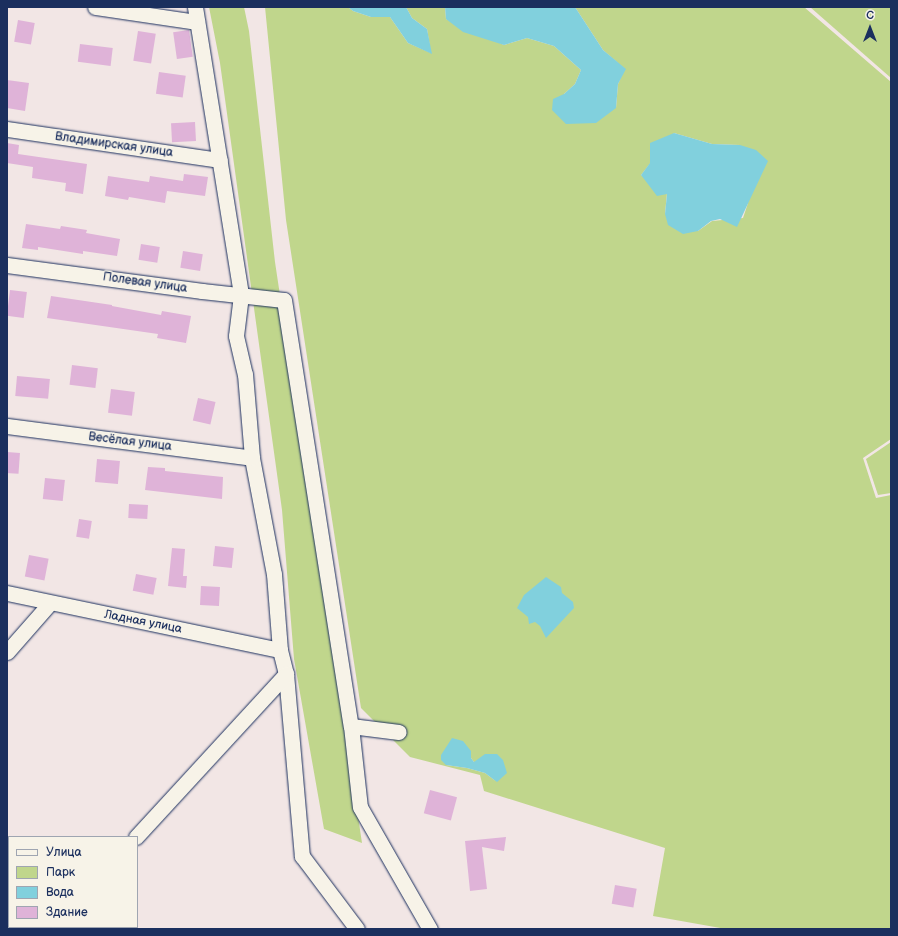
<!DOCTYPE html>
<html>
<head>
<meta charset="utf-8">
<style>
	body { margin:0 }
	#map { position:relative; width:898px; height:936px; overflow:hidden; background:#f2e6e5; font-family:"Balsamiq Sans",sans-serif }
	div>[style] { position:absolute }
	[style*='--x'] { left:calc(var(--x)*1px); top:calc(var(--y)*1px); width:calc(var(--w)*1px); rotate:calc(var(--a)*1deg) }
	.green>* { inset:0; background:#c0d68c }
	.water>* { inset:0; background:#81d0dd }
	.building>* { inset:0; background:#dfb3d8; transform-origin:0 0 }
	.roads { filter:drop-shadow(0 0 1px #1b2f5e) drop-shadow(0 0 1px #1b2f5e) }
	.street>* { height:15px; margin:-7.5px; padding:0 7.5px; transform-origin:7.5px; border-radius:7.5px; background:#f7f3e8 }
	span { translate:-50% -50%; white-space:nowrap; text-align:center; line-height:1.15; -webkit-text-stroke:3px #f7f3e8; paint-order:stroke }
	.street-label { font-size:12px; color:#1b2f5e }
	.frame { position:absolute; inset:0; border:8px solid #1b2f5e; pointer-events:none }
	.legend { position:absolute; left:8px; top:836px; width:130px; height:92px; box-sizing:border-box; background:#f7f3e8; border:1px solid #9fa5b1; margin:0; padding:5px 7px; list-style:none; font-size:12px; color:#1b2f5e }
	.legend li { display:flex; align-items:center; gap:8px; height:20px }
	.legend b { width:20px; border:1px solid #9fa5b1 }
	.north { position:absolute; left:850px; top:8px; width:40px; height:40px; -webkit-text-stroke:3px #f7f3e8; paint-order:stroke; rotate:0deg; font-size:11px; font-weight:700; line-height:16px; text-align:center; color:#1b2f5e }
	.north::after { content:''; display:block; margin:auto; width:14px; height:18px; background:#1b2f5e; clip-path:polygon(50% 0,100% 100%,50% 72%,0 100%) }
</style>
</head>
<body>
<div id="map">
	<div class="green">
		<div style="clip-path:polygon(209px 7px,244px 7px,249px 31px,275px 262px,362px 843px,324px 829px,294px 659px,282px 510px,220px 63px)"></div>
		<div style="clip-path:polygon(evenodd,265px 7px,348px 7px,353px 11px,371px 17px,390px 17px,408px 43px,431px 53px,427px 29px,412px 18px,406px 7px,445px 7px,446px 19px,504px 45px,527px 38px,554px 46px,581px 70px,575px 84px,564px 94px,616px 108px,618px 84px,625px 69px,603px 50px,575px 7px,804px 7px,891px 82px,891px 439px,863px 458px,876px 498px,891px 495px,891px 929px,726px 929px,653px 916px,665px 848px,484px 791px,480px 775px,410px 757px,361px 708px,286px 220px,265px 7px,674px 133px,712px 144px,740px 145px,748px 203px,743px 218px,712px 221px,698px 231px,665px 214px,667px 193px,641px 175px,674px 133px,265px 7px,471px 751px,471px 758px,474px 762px,497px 782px,485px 773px,467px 768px,446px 765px,471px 751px)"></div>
		<div style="clip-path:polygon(810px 7px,891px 7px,891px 78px)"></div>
		<div style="clip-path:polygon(891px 442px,891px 493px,878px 495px,866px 459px)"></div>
	</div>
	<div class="water">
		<div style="clip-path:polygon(348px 7px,406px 7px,412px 18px,427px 29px,432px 54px,408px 43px,390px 17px,371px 17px,353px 11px)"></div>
		<div style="clip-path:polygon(445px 7px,575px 7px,603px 50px,626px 69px,618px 84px,616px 108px,596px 123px,566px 124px,552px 110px,553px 99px,564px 94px,575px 84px,581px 70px,554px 46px,527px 38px,504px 45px,463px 32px,446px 19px)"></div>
		<div style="clip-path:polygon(674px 133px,712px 144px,740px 145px,756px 150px,768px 161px,737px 227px,720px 219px,711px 221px,698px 231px,683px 234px,668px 225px,665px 214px,667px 194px,657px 196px,641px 175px,650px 163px,650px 143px)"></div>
		<div style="clip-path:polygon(546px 577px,561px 587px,562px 593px,573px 602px,574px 608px,546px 638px,540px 626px,535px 622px,529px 624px,528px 617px,517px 608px,524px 595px)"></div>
		<div style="clip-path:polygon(452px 738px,463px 741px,471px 751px,471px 758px,474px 762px,485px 754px,497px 754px,503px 760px,507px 773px,497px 782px,485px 773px,467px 768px,446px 765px,441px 760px,441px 755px)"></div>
	</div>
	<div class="building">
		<div style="left:18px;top:20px;width:17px;height:22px;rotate:10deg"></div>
		<div style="left:189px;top:30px;width:27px;height:16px;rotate:82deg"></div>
		<div style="left:138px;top:31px;width:18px;height:30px;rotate:9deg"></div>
		<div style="left:80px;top:44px;width:33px;height:18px;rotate:7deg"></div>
		<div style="left:159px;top:72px;width:27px;height:22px;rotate:8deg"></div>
		<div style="clip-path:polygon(7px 80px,29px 83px,25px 111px,7px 108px)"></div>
		<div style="left:195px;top:122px;width:19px;height:24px;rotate:87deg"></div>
		<div style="clip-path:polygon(7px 143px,19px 145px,18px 154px,87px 164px,83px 194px,65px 191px,66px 183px,32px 178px,33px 167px,7px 163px)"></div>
		<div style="clip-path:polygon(184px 174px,208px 177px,205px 196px,167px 191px,165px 203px,129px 197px,128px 200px,105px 196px,108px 176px,149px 182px,150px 176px,183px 181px)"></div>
		<div style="clip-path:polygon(26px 224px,60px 229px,61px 226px,87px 230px,86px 233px,120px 239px,117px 256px,83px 251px,83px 254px,38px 247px,38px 250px,22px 248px)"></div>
		<div style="left:141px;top:244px;width:19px;height:16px;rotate:9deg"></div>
		<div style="left:183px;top:251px;width:20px;height:17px;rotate:9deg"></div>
		<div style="left:10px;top:290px;width:17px;height:26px;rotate:7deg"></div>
		<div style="clip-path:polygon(51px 296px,112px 305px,112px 306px,161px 315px,162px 311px,191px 316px,186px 343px,157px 338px,158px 334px,47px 318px)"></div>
		<div style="left:72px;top:365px;width:26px;height:20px;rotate:7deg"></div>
		<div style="left:17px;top:376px;width:33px;height:20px;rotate:5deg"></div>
		<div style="left:111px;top:389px;width:24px;height:24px;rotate:7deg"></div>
		<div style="left:198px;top:398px;width:18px;height:23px;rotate:13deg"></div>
		<div style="left:7px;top:452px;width:13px;height:21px;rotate:4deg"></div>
		<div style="left:97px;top:459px;width:23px;height:23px;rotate:5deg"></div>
		<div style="clip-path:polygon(148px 467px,165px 468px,165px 471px,223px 477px,222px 499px,145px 490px)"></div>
		<div style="left:45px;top:478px;width:20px;height:21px;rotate:6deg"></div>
		<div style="left:129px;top:504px;width:19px;height:14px;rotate:3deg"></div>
		<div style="left:79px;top:519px;width:13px;height:18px;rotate:9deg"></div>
		<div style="left:215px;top:546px;width:19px;height:20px;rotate:6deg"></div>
		<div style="clip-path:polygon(172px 548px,185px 549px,183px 576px,187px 576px,186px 588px,168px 586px)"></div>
		<div style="left:29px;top:555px;width:20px;height:22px;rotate:11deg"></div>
		<div style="left:136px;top:574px;width:21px;height:17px;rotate:11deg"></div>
		<div style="left:201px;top:586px;width:19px;height:19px;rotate:3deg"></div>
		<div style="left:430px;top:790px;width:28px;height:24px;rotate:15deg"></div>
		<div style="clip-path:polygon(506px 837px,504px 851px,482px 847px,487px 889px,470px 891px,465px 841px)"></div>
		<div style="left:615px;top:885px;width:22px;height:19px;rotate:10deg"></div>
	</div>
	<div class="roads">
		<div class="street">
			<div style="--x:95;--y:7;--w:103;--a:8.4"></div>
			<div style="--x:195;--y:7;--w:292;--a:80.9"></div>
			<div style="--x:241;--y:295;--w:41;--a:97"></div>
			<div style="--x:236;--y:336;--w:39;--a:77"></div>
			<div style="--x:245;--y:374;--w:84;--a:85.2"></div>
			<div style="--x:252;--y:458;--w:118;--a:79.3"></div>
			<div style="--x:274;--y:574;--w:76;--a:85.5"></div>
			<div style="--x:280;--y:650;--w:25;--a:76"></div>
			<div style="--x:286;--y:674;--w:183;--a:85"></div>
			<div style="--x:302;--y:856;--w:91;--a:53"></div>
			<div style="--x:7;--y:129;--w:215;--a:8.3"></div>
			<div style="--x:7;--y:265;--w:197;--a:7.6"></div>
			<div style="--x:202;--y:291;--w:82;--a:6.3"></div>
			<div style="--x:284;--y:300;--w:431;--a:81.1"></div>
			<div style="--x:351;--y:726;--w:81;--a:83.7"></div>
			<div style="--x:360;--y:807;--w:141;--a:60.2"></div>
			<div style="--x:7;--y:426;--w:247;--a:7.4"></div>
			<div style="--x:7;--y:593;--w:279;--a:11.8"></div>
			<div style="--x:7;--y:652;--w:65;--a:-48.7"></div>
			<div style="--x:351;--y:726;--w:48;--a:7.1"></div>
			<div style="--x:136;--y:837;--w:222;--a:-47.4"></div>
			<div style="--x:7;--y:896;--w:2;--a:27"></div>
			<div style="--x:40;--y:927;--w:3;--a:45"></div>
		</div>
	</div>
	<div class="street-label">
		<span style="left:114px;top:145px;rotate:8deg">Владимирская улица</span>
		<span style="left:145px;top:283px;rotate:8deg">Полевая улица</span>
		<span style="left:130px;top:442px;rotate:7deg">Весёлая улица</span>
		<span style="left:143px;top:622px;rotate:11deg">Ладная улица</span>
	</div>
	<div class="frame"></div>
	<ul class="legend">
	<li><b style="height:5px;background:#f7f3e8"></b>Улица</li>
	<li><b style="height:11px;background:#c0d68c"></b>Парк</li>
	<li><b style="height:11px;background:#81d0dd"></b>Вода</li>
	<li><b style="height:11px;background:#dfb3d8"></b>Здание</li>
	</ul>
	<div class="north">С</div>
</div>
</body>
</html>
